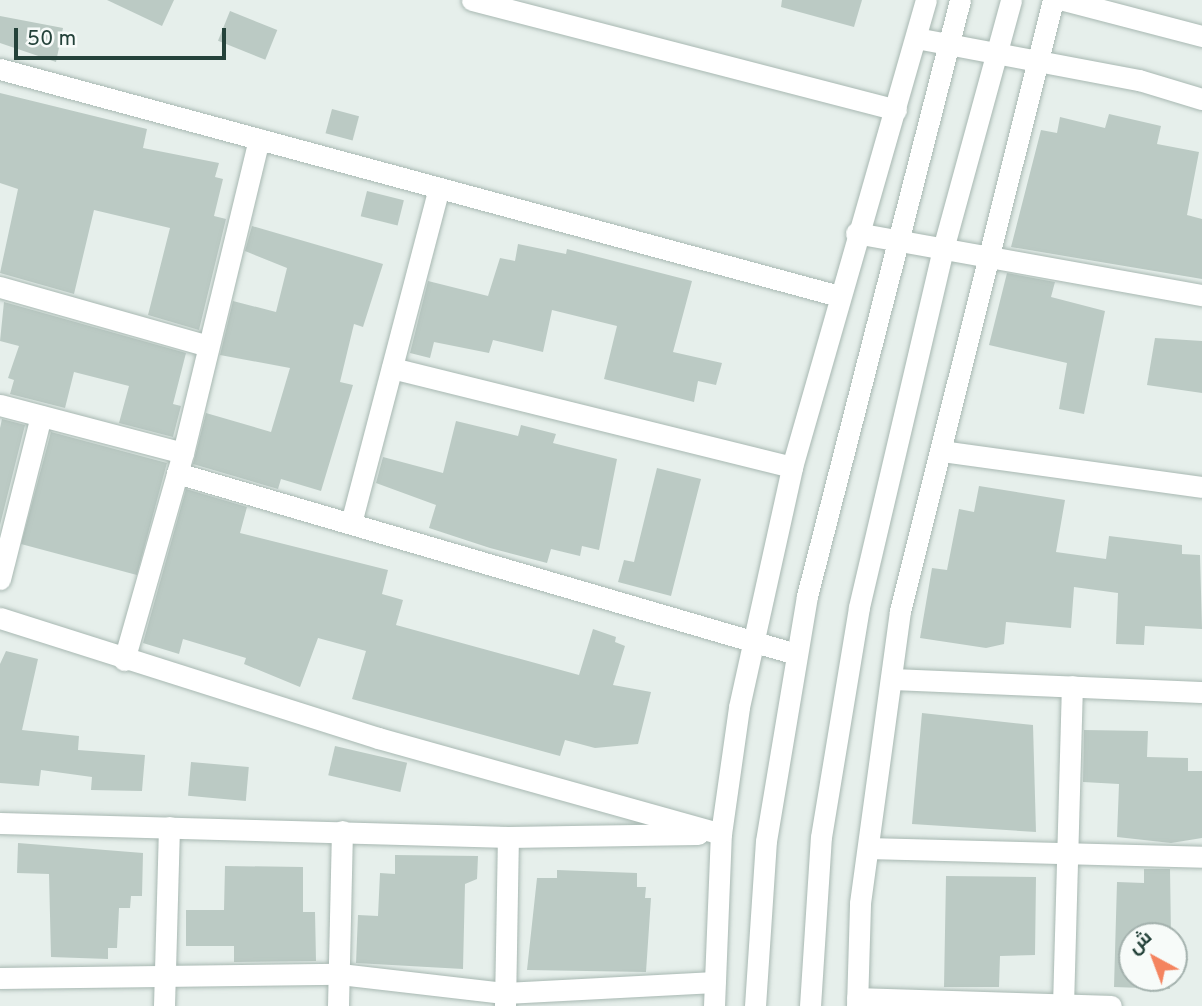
<!DOCTYPE html>
<html>
<head>
<meta charset="utf-8">
<style>
	body { margin:0 }
	#map { position:relative; width:1202px; height:1006px; overflow:hidden; background:#e6efeb; font-family:Overpass,Cairo,sans-serif }
	div>[style] { position:absolute }
	[style*='--x'] { left:calc(var(--x)*1px); top:calc(var(--y)*1px); width:calc(var(--w)*1px); rotate:calc(var(--a)*1deg) }
	.building>* { inset:0; background:#bbcac4; transform-origin:0 0 }
	.roads { filter:drop-shadow(0 0 2px #a8b8b2) drop-shadow(0 0 2px #a8b8b2) }
	.street>* { height:21px; margin:-10.5px; padding:0 10.5px; transform-origin:10.5px; border-radius:10.5px; background:#fff }
	.secondary>* { height:21px; margin:-10.5px; padding:0 10.5px; transform-origin:10.5px; border-radius:10.5px; background:#fff }
	span { translate:-50% -50%; white-space:nowrap; text-align:center; line-height:1.15; -webkit-text-stroke:5px #f7fbf9; paint-order:stroke }
	.north { position:absolute; left:1118px; top:922px; width:70px; height:70px; box-sizing:border-box; background:#f7fbf9; border:2px solid #a3b1ad; border-radius:50%; rotate:319deg; font-size:19px; font-weight:700; line-height:28px; text-align:center; color:#24423a }
	.north::after { content:''; display:block; margin:auto; width:24px; height:32px; background:#f4845f; clip-path:polygon(50% 0,100% 100%,50% 72%,0 100%) }
	.scale { position:absolute; left:14px; top:28px; width:212px; height:32px; box-sizing:border-box; border:4px solid #24423a; border-top:0; padding-left:9px; font-size:21px; line-height:24px; white-space:nowrap; color:#24423a; -webkit-text-stroke:5px #f7fbf9; paint-order:stroke }
</style>
</head>
<body>
<div id="map">
	<div class="building">
		<div style="clip-path:polygon(107px 0,174px 0,162px 26px)"></div>
		<div style="clip-path:polygon(782px 0,862px 0,854px 27px,781px 7px)"></div>
		<div style="left:230px;top:11px;width:51px;height:32px;rotate:22deg"></div>
		<div style="clip-path:polygon(0 16px,63px 28px,56px 62px,0 43px)"></div>
		<div style="clip-path:polygon(0 93px,147px 129px,143px 148px,219px 163px,215px 177px,223px 179px,214px 216px,226px 219px,199px 330px,148px 315px,170px 228px,94px 210px,74px 294px,0 273px,18px 189px,0 183px)"></div>
		<div style="left:332px;top:109px;width:28px;height:25px;rotate:15deg"></div>
		<div style="clip-path:polygon(1109px 114px,1161px 126px,1157px 144px,1199px 152px,1187px 215px,1202px 219px,1202px 279px,1011px 247px,1041px 130px,1057px 133px,1060px 117px,1105px 128px)"></div>
		<div style="left:367px;top:191px;width:38px;height:26px;rotate:14deg"></div>
		<div style="clip-path:polygon(252px 226px,383px 264px,363px 327px,354px 324px,340px 382px,353px 385px,321px 491px,281px 479px,278px 489px,193px 464px,206px 413px,271px 432px,290px 368px,220px 355px,233px 301px,276px 312px,287px 268px,245px 251px)"></div>
		<div style="clip-path:polygon(518px 244px,566px 254px,567px 249px,692px 281px,673px 352px,722px 363px,716px 385px,698px 381px,694px 402px,604px 379px,617px 326px,552px 310px,543px 352px,493px 340px,489px 353px,434px 342px,430px 358px,410px 353px,428px 281px,488px 296px,500px 258px,515px 261px)"></div>
		<div style="clip-path:polygon(1007px 273px,1055px 282px,1051px 297px,1105px 311px,1084px 414px,1059px 409px,1067px 363px,989px 345px)"></div>
		<div style="clip-path:polygon(4px 302px,186px 353px,173px 404px,181px 406px,173px 437px,119px 423px,129px 386px,74px 372px,65px 408px,10px 394px,14px 380px,8px 378px,19px 346px,0 341px)"></div>
		<div style="clip-path:polygon(1155px 338px,1202px 341px,1202px 393px,1147px 385px)"></div>
		<div style="clip-path:polygon(2px 419px,25px 425px,0 525px,0 428px)"></div>
		<div style="clip-path:polygon(456px 421px,518px 436px,521px 425px,556px 434px,553px 443px,617px 459px,599px 550px,582px 546px,580px 556px,551px 549px,547px 563px,490px 548px,429px 528px,436px 505px,376px 483px,383px 457px,443px 473px)"></div>
		<div style="left:51px;top:432px;width:120px;height:116px;rotate:15deg"></div>
		<div style="clip-path:polygon(657px 468px,701px 479px,671px 596px,618px 582px,624px 560px,634px 562px)"></div>
		<div style="clip-path:polygon(979px 486px,1065px 500px,1056px 552px,1106px 559px,1109px 536px,1182px 545px,1182px 554px,1200px 555px,1202px 629px,1145px 626px,1144px 645px,1116px 644px,1118px 593px,1074px 587px,1071px 628px,1006px 622px,1004px 644px,986px 648px,920px 638px,932px 568px,947px 570px,959px 509px,974px 512px)"></div>
		<div style="clip-path:polygon(186px 489px,247px 507px,240px 533px,388px 570px,382px 594px,403px 600px,396px 625px,579px 675px,593px 629px,616px 637px,615px 642px,625px 646px,613px 685px,651px 692px,638px 744px,595px 748px,565px 740px,560px 756px,352px 699px,366px 651px,318px 638px,300px 687px,244px 664px,246px 658px,183px 639px,179px 654px,143px 643px)"></div>
		<div style="clip-path:polygon(6px 651px,38px 659px,22px 730px,79px 736px,78px 750px,145px 755px,142px 791px,91px 790px,92px 777px,41px 770px,39px 786px,0 783px,0 664px)"></div>
		<div style="clip-path:polygon(922px 713px,1033px 725px,1036px 832px,912px 824px)"></div>
		<div style="clip-path:polygon(1084px 730px,1148px 731px,1147px 757px,1188px 758px,1188px 771px,1202px 771px,1202px 838px,1171px 843px,1117px 837px,1119px 784px,1083px 782px)"></div>
		<div style="left:335px;top:746px;width:74px;height:30px;rotate:13deg"></div>
		<div style="left:191px;top:762px;width:58px;height:34px;rotate:5deg"></div>
		<div style="clip-path:polygon(18px 843px,143px 853px,142px 896px,131px 896px,130px 908px,119px 908px,117px 948px,108px 948px,108px 959px,51px 957px,49px 874px,17px 873px)"></div>
		<div style="clip-path:polygon(395px 855px,478px 856px,477px 879px,465px 884px,463px 969px,356px 963px,358px 915px,378px 916px,380px 873px,395px 874px)"></div>
		<div style="clip-path:polygon(225px 866px,303px 867px,303px 912px,315px 912px,316px 961px,234px 962px,234px 946px,186px 946px,186px 910px,224px 910px)"></div>
		<div style="clip-path:polygon(1144px 869px,1170px 869px,1171px 936px,1132px 936px,1132px 978px,1170px 978px,1170px 989px,1114px 987px,1117px 882px,1144px 883px)"></div>
		<div style="clip-path:polygon(557px 870px,637px 873px,637px 887px,646px 887px,645px 898px,651px 898px,646px 972px,527px 970px,537px 878px,557px 878px)"></div>
		<div style="clip-path:polygon(946px 876px,1036px 877px,1035px 955px,1000px 956px,999px 987px,944px 987px)"></div>
	</div>
	<div class="roads">
		<div class="street">
			<div style="--x:472;--y:0;--w:438;--a:14.5"></div>
			<div style="--x:0;--y:69;--w:869;--a:15.14"></div>
			<div style="--x:856;--y:233;--w:352;--a:10.2"></div>
			<div style="--x:0;--y:287;--w:216;--a:15.8"></div>
			<div style="--x:392;--y:368;--w:412;--a:13.9"></div>
			<div style="--x:0;--y:405;--w:189;--a:14.7"></div>
			<div style="--x:942;--y:451;--w:262;--a:7.9"></div>
			<div style="--x:177;--y:473;--w:645;--a:16.3"></div>
			<div style="--x:351;--y:523;--w:346;--a:-75.3"></div>
			<div style="--x:0;--y:579;--w:168;--a:-75.9"></div>
			<div style="--x:0;--y:618;--w:397;--a:17.6"></div>
			<div style="--x:378;--y:738;--w:356;--a:15.6"></div>
			<div style="--x:124;--y:660;--w:215;--a:-74.1"></div>
			<div style="--x:183;--y:453;--w:323;--a:-76.4"></div>
			<div style="--x:891;--y:679;--w:311;--a:2.4"></div>
			<div style="--x:0;--y:823;--w:508;--a:1.58"></div>
			<div style="--x:508;--y:837;--w:190;--a:-0.9"></div>
			<div style="--x:868;--y:848;--w:334;--a:1.5"></div>
			<div style="--x:0;--y:978;--w:340;--a:-0.7"></div>
			<div style="--x:340;--y:974;--w:166;--a:6.6"></div>
			<div style="--x:505;--y:993;--w:210;--a:-3"></div>
			<div style="--x:857;--y:998;--w:254;--a:1.8"></div>
			<div style="--x:164;--y:1006;--w:179;--a:-88.4"></div>
			<div style="--x:338;--y:1006;--w:175;--a:-88.7"></div>
			<div style="--x:505;--y:1006;--w:169;--a:-89"></div>
			<div style="--x:714;--y:1006;--w:172;--a:-87.7"></div>
			<div style="--x:721;--y:834;--w:128;--a:-81.9"></div>
			<div style="--x:739;--y:707;--w:246;--a:-77.5"></div>
			<div style="--x:792;--y:467;--w:486;--a:-74"></div>
			<div style="--x:857;--y:1006;--w:103;--a:-88.3"></div>
			<div style="--x:860;--y:903;--w:295;--a:-82.2"></div>
			<div style="--x:900;--y:611;--w:630;--a:-75.94"></div>
			<div style="--x:1063;--y:1006;--w:320;--a:-88.4"></div>
		</div>
		<div class="secondary">
			<div style="--x:1064;--y:0;--w:143;--a:14.6"></div>
			<div style="--x:916;--y:38;--w:227;--a:10.7"></div>
			<div style="--x:1139;--y:80;--w:66;--a:16.8"></div>
			<div style="--x:755;--y:1006;--w:165;--a:-86.2"></div>
			<div style="--x:766;--y:841;--w:248;--a:-80.5"></div>
			<div style="--x:807;--y:596;--w:615;--a:-75.6"></div>
			<div style="--x:810;--y:1006;--w:169;--a:-86.3"></div>
			<div style="--x:821;--y:837;--w:233;--a:-80.6"></div>
			<div style="--x:859;--y:607;--w:368;--a:-76.8"></div>
			<div style="--x:943;--y:249;--w:258;--a:-74.7"></div>
		</div>
	</div>
	<div class="north">ش</div>
	<div class="scale">50 m</div>
</div>
</body>
</html>
